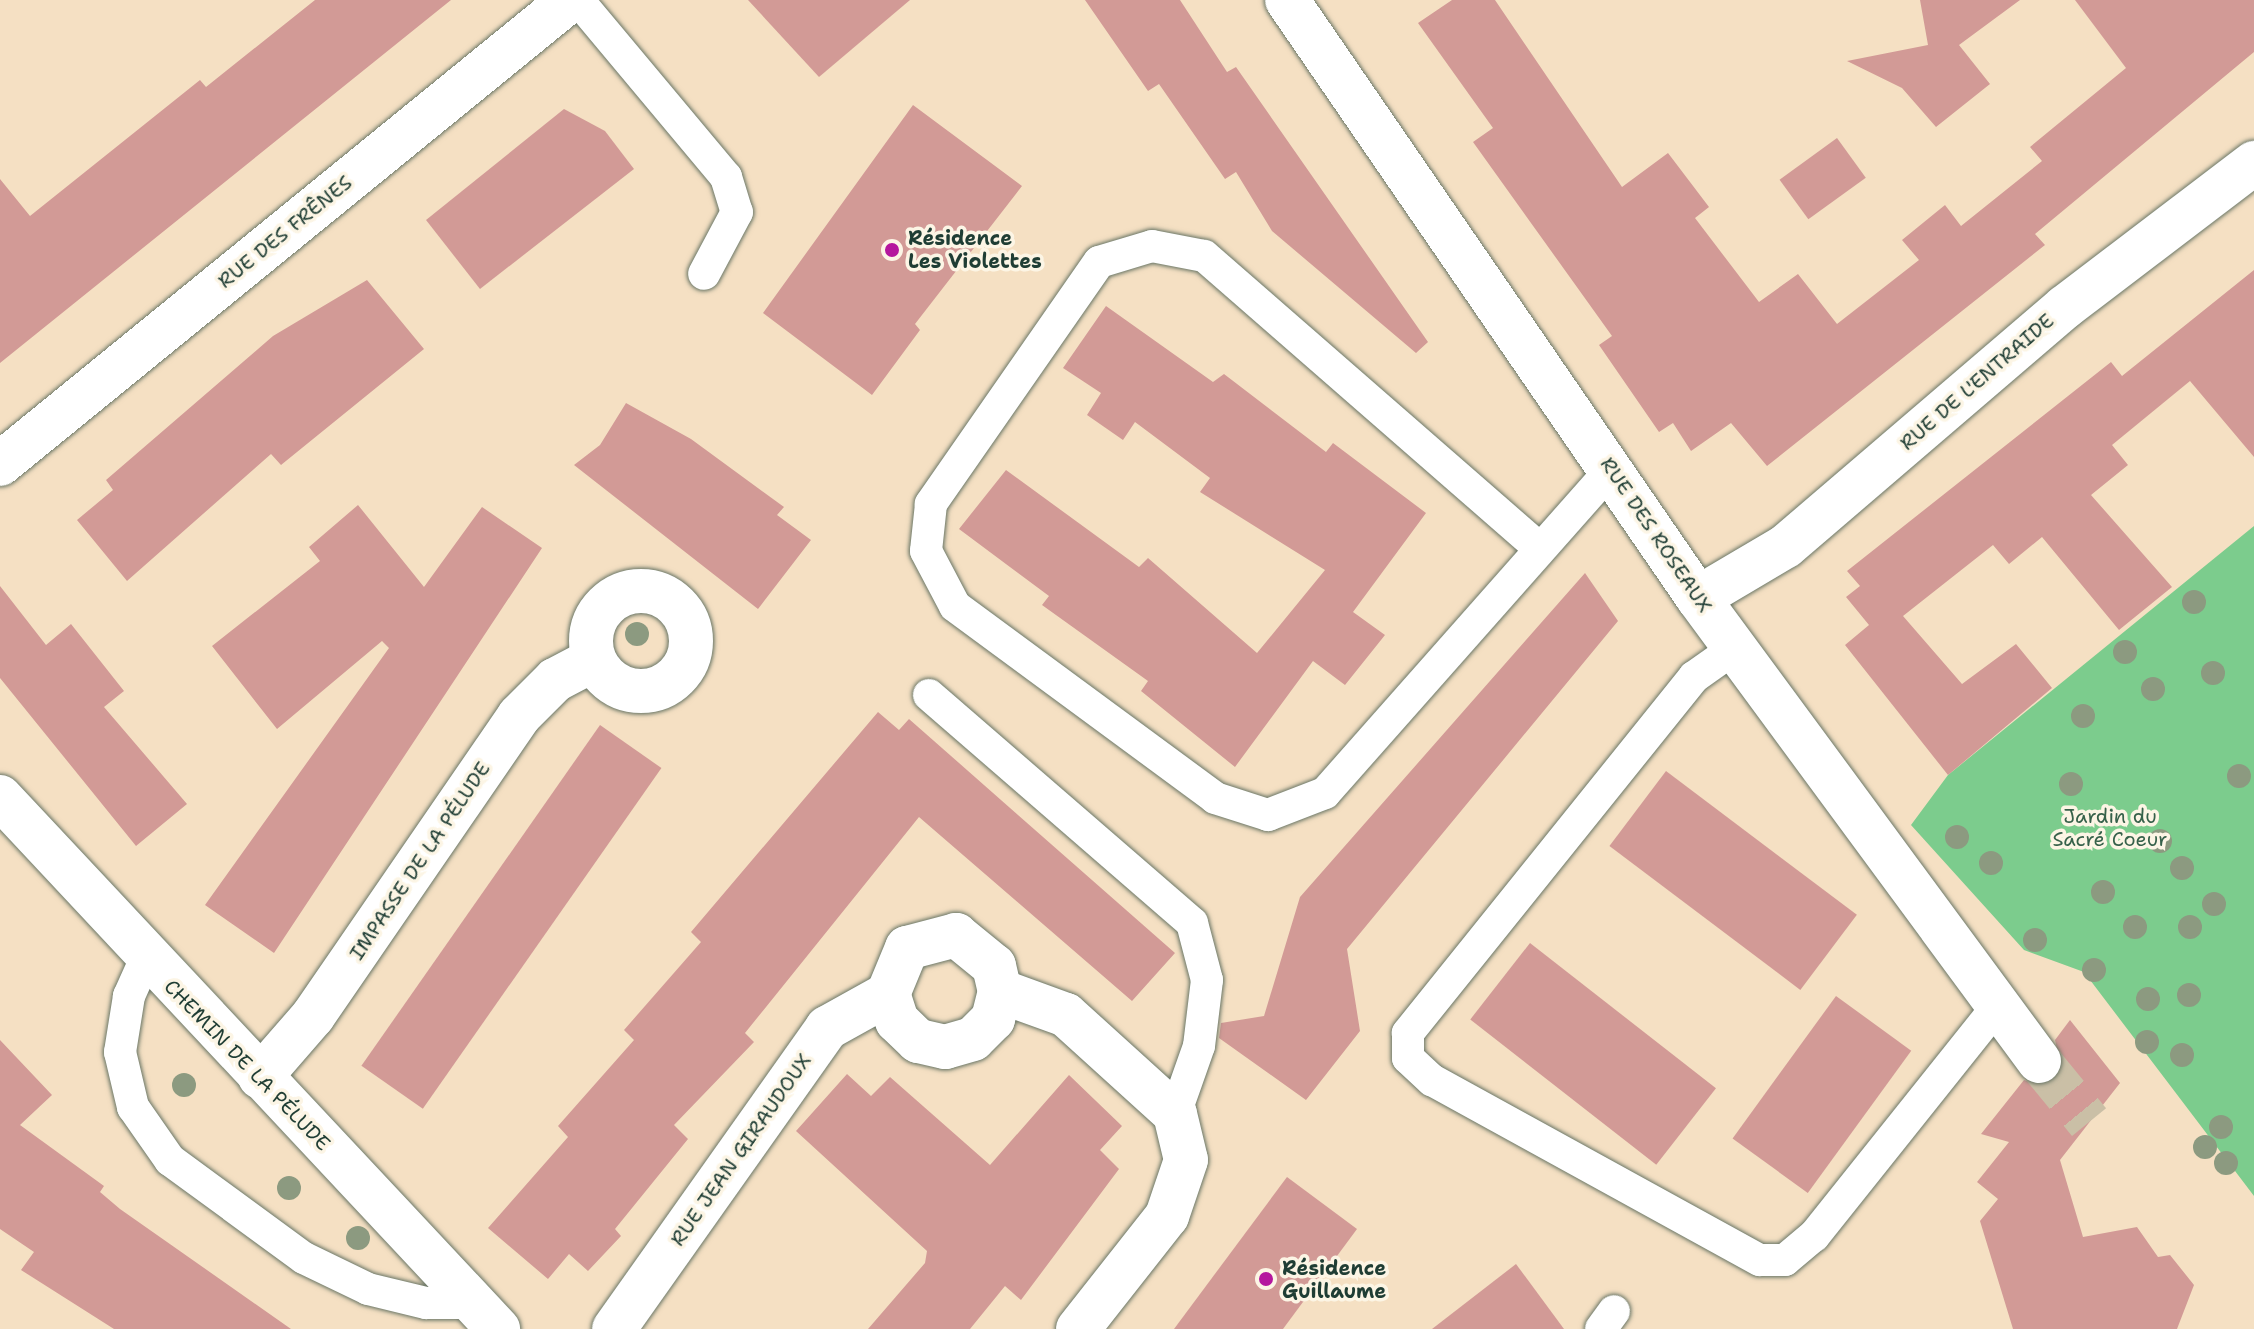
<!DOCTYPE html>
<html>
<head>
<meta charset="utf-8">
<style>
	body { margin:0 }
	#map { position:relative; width:2254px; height:1329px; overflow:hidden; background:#f5e0c3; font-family:"Shantell Sans",sans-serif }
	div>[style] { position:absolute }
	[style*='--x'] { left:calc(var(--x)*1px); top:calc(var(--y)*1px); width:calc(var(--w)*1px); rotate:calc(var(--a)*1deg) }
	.green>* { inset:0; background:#7ccc8d }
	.building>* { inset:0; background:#d29a96; transform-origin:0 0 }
	.street-tunnel>* { height:44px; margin-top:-22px; transform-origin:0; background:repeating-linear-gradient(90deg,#cabfa6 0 44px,transparent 0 66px) }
	.roads { filter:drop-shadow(0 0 2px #6a7666) drop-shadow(0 0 2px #6a7666) }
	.lane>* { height:32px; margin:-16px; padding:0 16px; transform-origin:16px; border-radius:16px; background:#fff }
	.street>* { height:44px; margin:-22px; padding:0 22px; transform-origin:22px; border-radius:22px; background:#fff }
	.street>.ring { margin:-22px; padding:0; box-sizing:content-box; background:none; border:44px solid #fff; border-radius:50% }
	.trees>* { width:24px; height:24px; margin:-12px; border-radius:50%; background:#8c9a80 }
	.dots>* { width:22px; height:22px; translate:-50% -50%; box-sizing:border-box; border:4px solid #fcf5e5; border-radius:50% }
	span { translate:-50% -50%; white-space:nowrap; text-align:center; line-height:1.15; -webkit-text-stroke:7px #fcf5e5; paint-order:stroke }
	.street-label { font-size:20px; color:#1f3d34 }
	.poi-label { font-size:20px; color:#1f3d34; font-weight:700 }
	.left { translate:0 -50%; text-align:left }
	.park-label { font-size:20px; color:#36614a }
</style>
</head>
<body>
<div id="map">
	<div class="green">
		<div style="clip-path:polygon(2254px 526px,2254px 1196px,2084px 972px,2024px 950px,1911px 825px,1948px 775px)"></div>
	</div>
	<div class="building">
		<div style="clip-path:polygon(315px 0,451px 0,0 363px,0 179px,30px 216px,200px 80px,206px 87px)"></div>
		<div style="clip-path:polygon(748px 0,910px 0,819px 77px)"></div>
		<div style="clip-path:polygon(1085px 0,1180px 0,1227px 72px,1236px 67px,1428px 342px,1416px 353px,1272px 231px,1236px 172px,1225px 179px,1159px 84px,1148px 91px)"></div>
		<div style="clip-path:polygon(1452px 0,1495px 0,1622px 187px,1668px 153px,1709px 207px,1695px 218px,1759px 302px,1798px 274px,1837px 324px,1919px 260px,1902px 240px,1945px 205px,1961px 226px,2042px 161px,2030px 147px,2126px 68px,2075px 0,2254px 0,2254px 52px,2035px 234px,2045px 245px,1767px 466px,1731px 423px,1691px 451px,1673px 423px,1659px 432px,1599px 345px,1612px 336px,1473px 142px,1493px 128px,1418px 23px)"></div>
		<div style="clip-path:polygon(1920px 0,2020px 0,1959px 45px,1990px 84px,1936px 127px,1902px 88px,1847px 61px,1928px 45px)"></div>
		<div style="clip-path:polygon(913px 105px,1022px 186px,915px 324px,920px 330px,872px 395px,763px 313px)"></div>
		<div style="clip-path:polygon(564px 109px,605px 131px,634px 169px,480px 289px,426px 220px)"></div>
		<div style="left:1837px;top:138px;width:49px;height:71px;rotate:54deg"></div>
		<div style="clip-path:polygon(2254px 270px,2254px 457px,2190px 381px,2112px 445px,2128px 465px,2091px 495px,2172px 587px,2119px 630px,2042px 537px,2009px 564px,1993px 545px,1903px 616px,1962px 684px,2016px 644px,2052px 688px,1948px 775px,1845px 645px,1869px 625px,1846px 597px,1860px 586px,1847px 571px,2111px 362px,2122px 376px)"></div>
		<div style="clip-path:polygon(367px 280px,424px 349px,281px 465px,271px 454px,127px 581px,77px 520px,113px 490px,106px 480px,273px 336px)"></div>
		<div style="clip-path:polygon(1106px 306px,1213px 382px,1224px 374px,1326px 452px,1333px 443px,1426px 513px,1353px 612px,1385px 635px,1345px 685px,1313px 661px,1235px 767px,1141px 691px,1148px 681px,1042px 605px,1049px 596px,959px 529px,1006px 470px,1139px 567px,1148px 558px,1257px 653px,1325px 570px,1200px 492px,1210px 478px,1135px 422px,1123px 440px,1087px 415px,1101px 393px,1063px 368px)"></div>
		<div style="clip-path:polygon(626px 403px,691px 439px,784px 507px,777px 515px,811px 540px,758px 609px,574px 465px,600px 445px)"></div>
		<div style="clip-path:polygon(358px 505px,424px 587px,482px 507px,542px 548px,274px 953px,205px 905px,389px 648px,382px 641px,277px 729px,212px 646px,320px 561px,309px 547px)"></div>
		<div style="clip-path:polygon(1585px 573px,1618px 621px,1347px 949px,1360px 1031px,1306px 1100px,1219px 1038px,1221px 1023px,1264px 1016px,1300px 897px)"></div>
		<div style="clip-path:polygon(0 586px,46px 645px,71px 624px,124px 691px,104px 707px,187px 804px,136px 846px,0 678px)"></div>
		<div style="clip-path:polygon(878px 712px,899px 730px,909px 719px,1175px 953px,1132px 1001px,919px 817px,745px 1033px,754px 1042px,674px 1125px,688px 1139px,615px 1229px,621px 1236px,588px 1271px,569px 1254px,548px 1279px,488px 1228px,568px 1137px,558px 1126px,634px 1040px,624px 1030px,701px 942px,691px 932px)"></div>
		<div style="left:600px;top:725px;width:75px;height:416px;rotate:35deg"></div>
		<div style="left:1666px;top:771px;width:239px;height:94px;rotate:37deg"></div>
		<div style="left:1530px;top:943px;width:236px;height:97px;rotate:38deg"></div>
		<div style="left:1836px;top:996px;width:93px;height:176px;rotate:36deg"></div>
		<div style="clip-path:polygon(2070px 1020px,2120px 1083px,2060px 1160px,2083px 1237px,2137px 1227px,2158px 1257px,2170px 1255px,2194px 1285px,2177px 1329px,2013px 1329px,1980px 1221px,1998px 1199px,1977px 1182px,2009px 1142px,1981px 1134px,2024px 1080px,2043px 1086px,2062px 1072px,2055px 1040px)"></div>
		<div style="clip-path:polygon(0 1040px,52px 1095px,20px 1125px,104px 1186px,100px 1192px,120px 1209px,291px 1329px,114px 1329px,21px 1270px,34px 1252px,0 1229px)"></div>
		<div style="clip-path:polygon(847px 1074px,871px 1096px,890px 1077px,990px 1165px,1069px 1075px,1122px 1126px,1100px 1150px,1119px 1169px,1021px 1300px,1005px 1286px,970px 1329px,868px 1329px,925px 1263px,927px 1251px,796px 1131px)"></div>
		<div style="clip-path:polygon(1287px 1177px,1357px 1229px,1283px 1329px,1174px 1329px)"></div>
		<div style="clip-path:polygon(1516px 1264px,1564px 1329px,1432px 1329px)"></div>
	</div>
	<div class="street-tunnel">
		<div style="--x:2039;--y:1061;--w:79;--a:50.7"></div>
	</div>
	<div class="roads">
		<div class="lane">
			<div style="--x:578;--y:0;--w:231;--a:50.1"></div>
			<div style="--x:726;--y:177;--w:37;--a:73"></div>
			<div style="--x:737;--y:212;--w:70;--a:118"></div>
			<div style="--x:1538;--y:547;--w:443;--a:-138.9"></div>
			<div style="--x:1204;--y:256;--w:53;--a:-169.1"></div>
			<div style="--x:1152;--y:246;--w:55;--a:163.2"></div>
			<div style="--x:1099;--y:262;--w:295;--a:124.8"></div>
			<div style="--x:931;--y:504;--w:47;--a:96.1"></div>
			<div style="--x:926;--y:551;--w:62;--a:62.2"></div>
			<div style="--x:955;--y:606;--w:323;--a:36.4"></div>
			<div style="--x:1215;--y:798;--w:56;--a:17.8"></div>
			<div style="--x:1268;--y:815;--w:61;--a:-21.1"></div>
			<div style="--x:1325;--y:793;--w:431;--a:-48.5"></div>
			<div style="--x:1735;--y:648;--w:50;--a:144.7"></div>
			<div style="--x:1694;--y:677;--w:457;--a:128.8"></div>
			<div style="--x:1408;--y:1033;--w:25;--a:90"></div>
			<div style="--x:1408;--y:1058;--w:33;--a:43"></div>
			<div style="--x:1432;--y:1080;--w:374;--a:28.8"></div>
			<div style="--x:1760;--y:1260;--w:25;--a:0"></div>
			<div style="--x:1785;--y:1260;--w:38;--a:-40"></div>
			<div style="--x:1814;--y:1236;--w:297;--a:-51.4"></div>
			<div style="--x:929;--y:695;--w:348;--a:40.9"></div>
			<div style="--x:1192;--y:923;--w:59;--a:75.3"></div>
			<div style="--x:1207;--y:980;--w:66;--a:96.9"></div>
			<div style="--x:1199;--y:1046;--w:72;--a:109.4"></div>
			<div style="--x:146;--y:958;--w:42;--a:114.1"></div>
			<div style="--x:129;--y:996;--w:57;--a:99.1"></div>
			<div style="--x:120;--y:1052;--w:57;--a:76.7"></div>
			<div style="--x:133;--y:1107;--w:65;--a:55.1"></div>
			<div style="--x:170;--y:1160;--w:166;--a:36.2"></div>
			<div style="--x:304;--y:1258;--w:71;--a:25.8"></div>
			<div style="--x:368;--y:1289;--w:60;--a:13.6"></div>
			<div style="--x:426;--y:1303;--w:47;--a:0"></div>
			<div style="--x:1601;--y:1329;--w:22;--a:-54"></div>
		</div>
		<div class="street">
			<div style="--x:1287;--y:0;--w:726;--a:55.5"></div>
			<div style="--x:1698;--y:598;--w:575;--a:53.63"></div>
			<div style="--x:0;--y:464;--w:735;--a:-39.15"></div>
			<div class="ring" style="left:591px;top:591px;width:56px;height:56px"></div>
			<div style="--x:1698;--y:598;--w:102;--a:-30.6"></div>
			<div style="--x:1786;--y:546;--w:367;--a:-40.6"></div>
			<div style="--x:2065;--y:307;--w:238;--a:-37.3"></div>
			<div style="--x:0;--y:797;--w:729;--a:46.89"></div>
			<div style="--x:1000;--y:991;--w:70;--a:20"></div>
			<div style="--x:1066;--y:1015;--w:147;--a:42.2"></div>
			<div style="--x:1175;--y:1114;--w:47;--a:76.6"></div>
			<div style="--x:1186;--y:1160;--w:59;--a:108.7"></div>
			<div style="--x:1167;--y:1216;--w:144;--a:128.2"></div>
			<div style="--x:260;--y:1077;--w:81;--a:-49"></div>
			<div style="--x:313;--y:1016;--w:364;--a:-55.5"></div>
			<div style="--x:519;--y:716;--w:51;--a:-45"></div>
			<div style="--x:555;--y:680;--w:43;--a:-27.8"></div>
			<div style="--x:614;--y:1329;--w:369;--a:-54.7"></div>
			<div style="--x:827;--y:1028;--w:70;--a:-29.1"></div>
			<div style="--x:888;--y:994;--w:50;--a:-67.6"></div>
			<div style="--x:907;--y:948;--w:51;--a:-14.9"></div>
			<div style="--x:956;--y:935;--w:49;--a:39.2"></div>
			<div style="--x:994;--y:966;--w:26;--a:77"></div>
			<div style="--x:1000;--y:991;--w:29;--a:104"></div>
			<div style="--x:993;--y:1019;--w:28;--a:135"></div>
			<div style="--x:973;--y:1039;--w:29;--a:164"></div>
			<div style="--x:945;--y:1047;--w:28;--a:-167"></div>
			<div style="--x:918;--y:1041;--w:29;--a:-136"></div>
			<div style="--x:897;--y:1021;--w:28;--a:-108"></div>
		</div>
	</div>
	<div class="trees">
		<div style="left:2194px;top:602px"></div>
		<div style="left:637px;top:634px"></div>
		<div style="left:2125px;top:652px"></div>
		<div style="left:2213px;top:673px"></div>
		<div style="left:2153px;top:689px"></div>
		<div style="left:2083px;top:716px"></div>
		<div style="left:2239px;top:776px"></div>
		<div style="left:2071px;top:784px"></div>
		<div style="left:1957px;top:837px"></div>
		<div style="left:2160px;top:841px"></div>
		<div style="left:1991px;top:863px"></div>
		<div style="left:2182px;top:868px"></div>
		<div style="left:2103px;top:892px"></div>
		<div style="left:2214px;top:904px"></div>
		<div style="left:2135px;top:927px"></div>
		<div style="left:2190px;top:927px"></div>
		<div style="left:2035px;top:940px"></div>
		<div style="left:2094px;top:970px"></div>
		<div style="left:2189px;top:995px"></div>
		<div style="left:2148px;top:999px"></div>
		<div style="left:2147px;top:1042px"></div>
		<div style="left:2182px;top:1055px"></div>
		<div style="left:184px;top:1085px"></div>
		<div style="left:2221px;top:1127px"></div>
		<div style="left:2205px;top:1147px"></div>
		<div style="left:2226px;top:1163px"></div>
		<div style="left:289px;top:1188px"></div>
		<div style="left:358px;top:1238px"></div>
	</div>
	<div class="dots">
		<div style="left:892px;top:250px;background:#b5179e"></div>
		<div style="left:1266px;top:1279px;background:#b5179e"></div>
	</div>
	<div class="street-label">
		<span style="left:285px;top:232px;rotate:-39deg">RUE DES FRÊNES</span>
		<span style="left:1977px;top:382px;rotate:-41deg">RUE DE L'ENTRAIDE</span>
		<span style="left:1656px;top:535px;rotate:56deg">RUE DES ROSEAUX</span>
		<span style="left:420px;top:861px;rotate:-56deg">IMPASSE DE LA PÉLUDE</span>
		<span style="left:247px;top:1065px;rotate:46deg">CHEMIN DE LA PÉLUDE</span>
		<span style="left:741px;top:1150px;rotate:-55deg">RUE JEAN GIRAUDOUX</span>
	</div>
	<div class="poi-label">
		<span class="left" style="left:908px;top:250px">Résidence<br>Les Violettes</span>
		<span class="left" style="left:1282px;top:1280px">Résidence<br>Guillaume</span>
	</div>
	<div class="park-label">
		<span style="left:2110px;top:828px">Jardin du<br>Sacré Coeur</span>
	</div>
</div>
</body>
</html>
